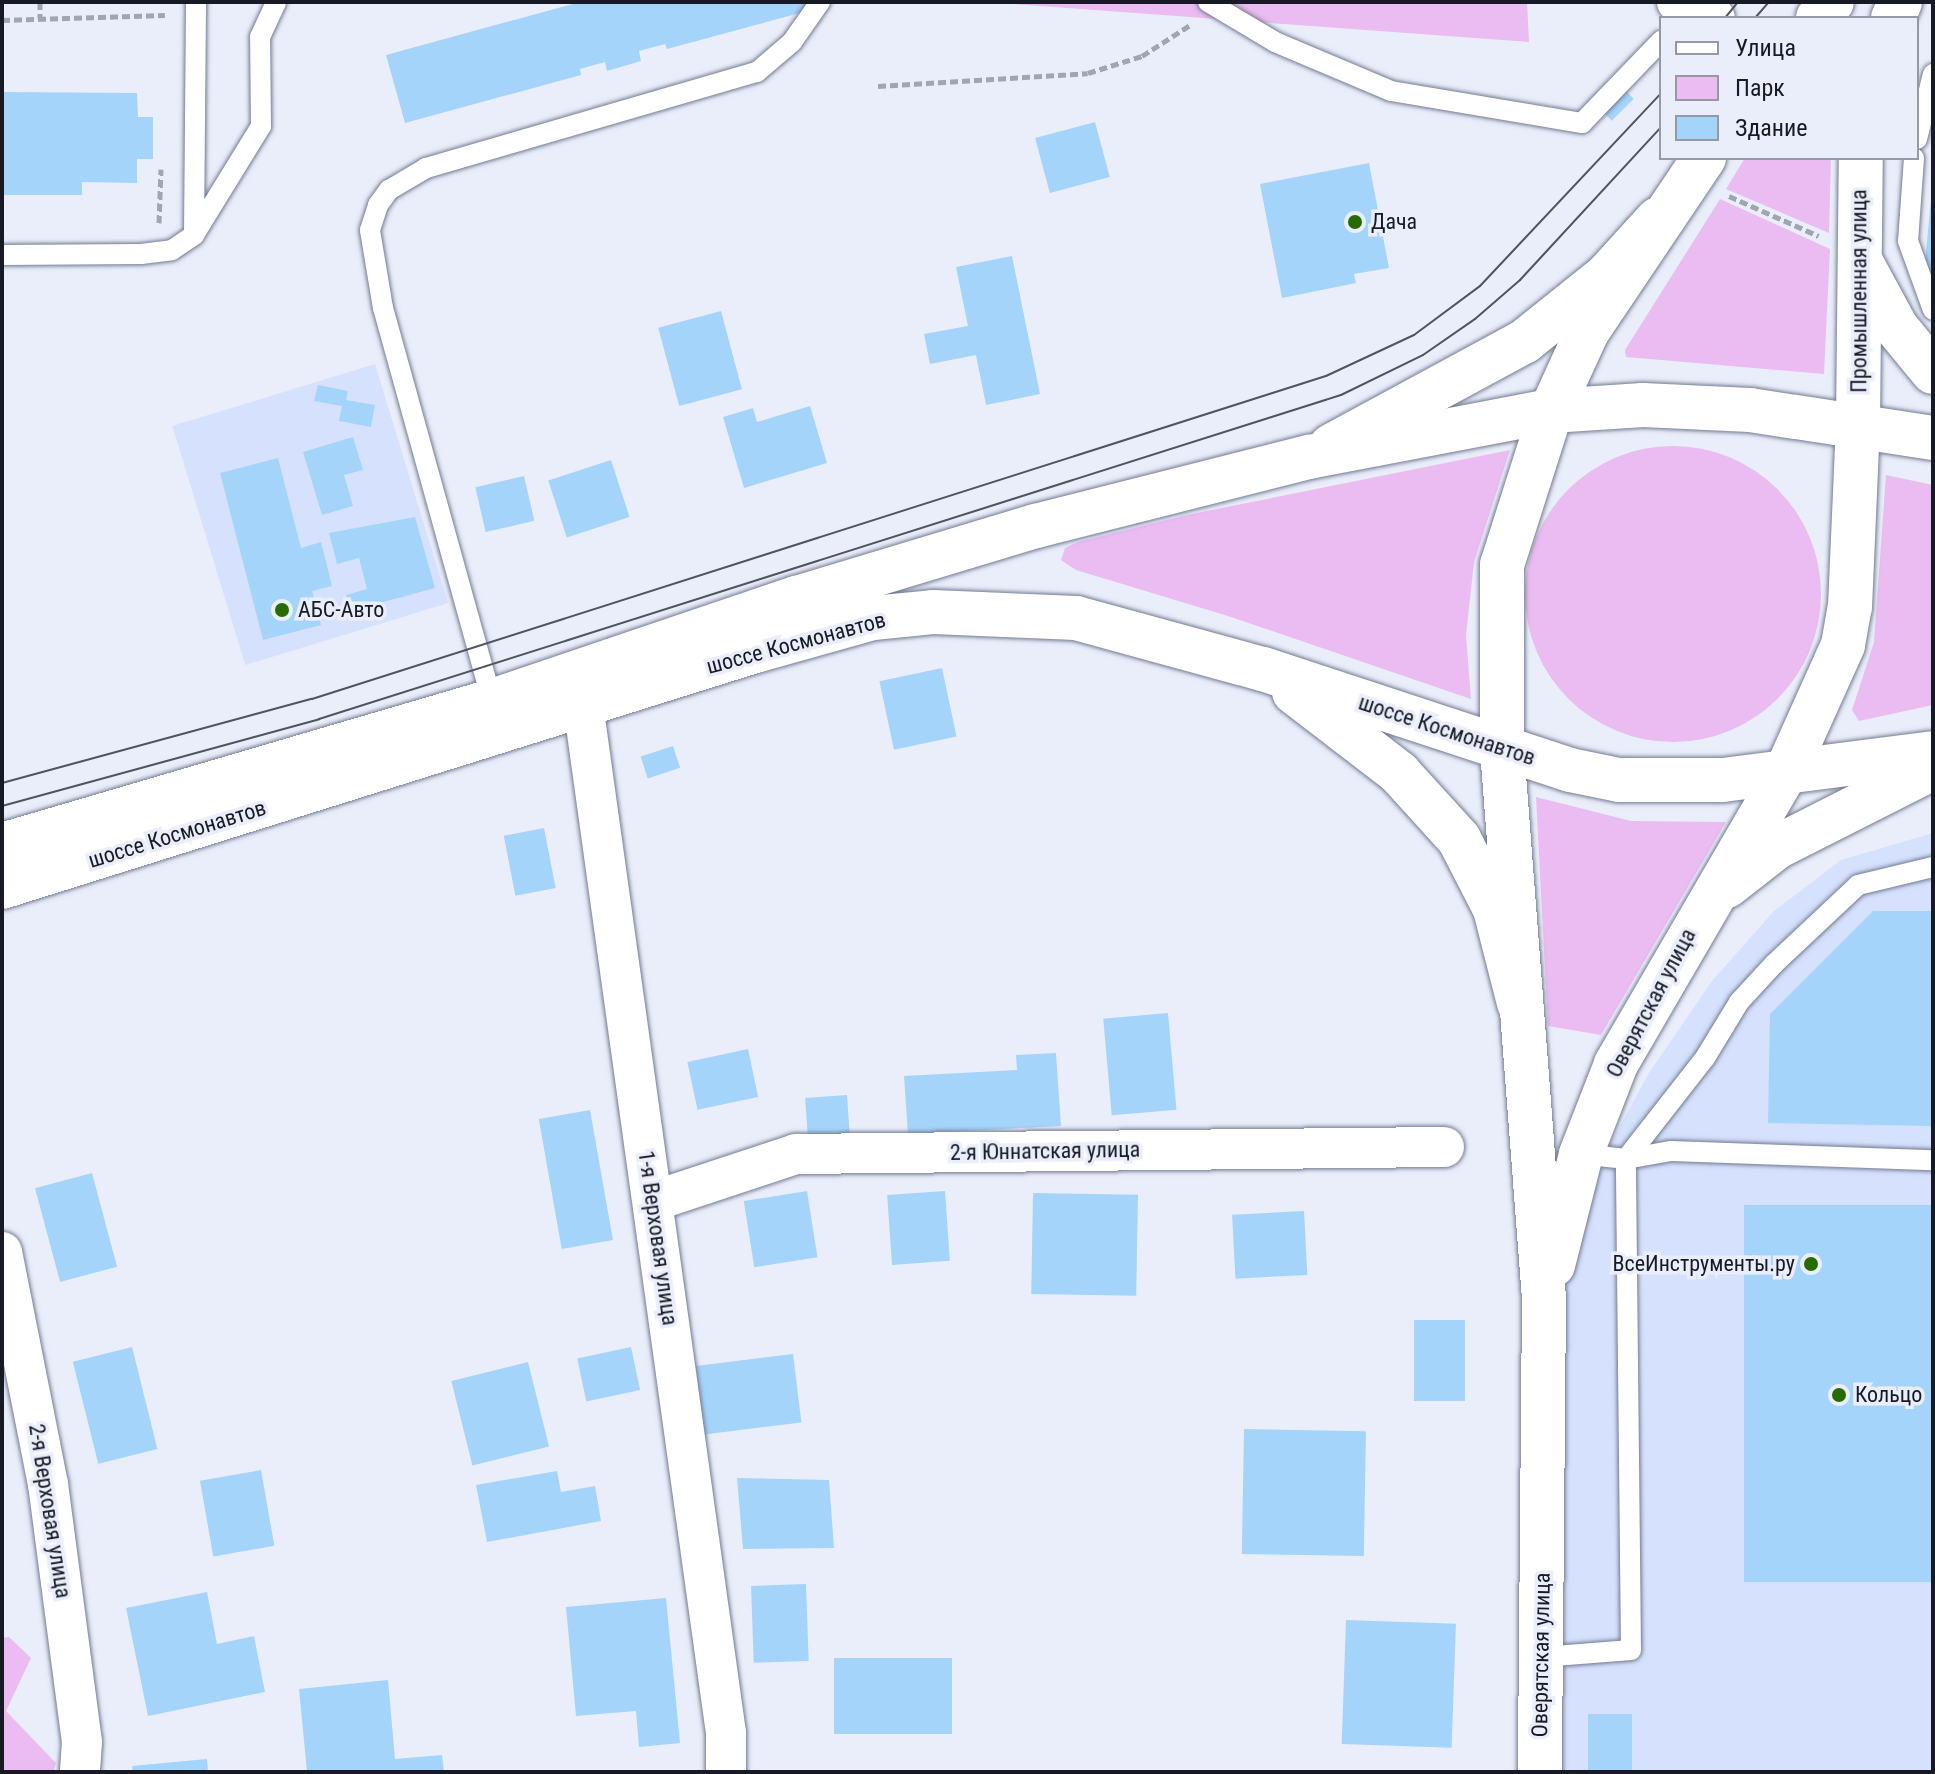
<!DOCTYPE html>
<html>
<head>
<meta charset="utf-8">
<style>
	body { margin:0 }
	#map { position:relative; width:1935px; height:1774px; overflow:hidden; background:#eaeefa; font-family:"Roboto Condensed",sans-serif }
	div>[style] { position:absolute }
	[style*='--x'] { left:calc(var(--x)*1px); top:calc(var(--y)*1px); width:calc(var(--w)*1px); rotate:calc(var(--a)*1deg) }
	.built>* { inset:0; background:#d6e1fd; transform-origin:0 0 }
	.green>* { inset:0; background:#eabcf1 }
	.round { border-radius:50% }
	.building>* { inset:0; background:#a5d4fb; transform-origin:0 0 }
	.path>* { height:5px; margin-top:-2.5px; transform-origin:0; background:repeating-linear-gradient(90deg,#a1a5b0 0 8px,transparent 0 12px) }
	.roads { filter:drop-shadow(0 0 2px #727b94) drop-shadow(0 0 2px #727b94) }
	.service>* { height:20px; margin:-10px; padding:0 10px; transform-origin:10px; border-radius:10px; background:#fff }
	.minor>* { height:40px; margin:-20px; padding:0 20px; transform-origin:20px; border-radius:20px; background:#fff }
	.secondary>* { height:44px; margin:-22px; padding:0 22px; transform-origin:22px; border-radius:22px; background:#fff }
	.primary>* { height:44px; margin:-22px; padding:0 22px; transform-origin:22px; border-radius:22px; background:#fff }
	.tram>* { height:2px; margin:-1px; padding:0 1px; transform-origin:1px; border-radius:1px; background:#51545f }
	.dots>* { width:22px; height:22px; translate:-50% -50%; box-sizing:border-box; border:4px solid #eaeefa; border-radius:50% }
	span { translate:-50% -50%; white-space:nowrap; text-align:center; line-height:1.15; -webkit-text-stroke:7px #eaeefa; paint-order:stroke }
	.poi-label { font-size:22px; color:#171a24 }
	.left { translate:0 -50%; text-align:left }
	.right { translate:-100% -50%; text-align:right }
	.street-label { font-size:22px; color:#171a24 }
	.frame { position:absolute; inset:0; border:4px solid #171a24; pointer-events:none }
	.legend { position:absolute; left:1659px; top:16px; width:260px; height:144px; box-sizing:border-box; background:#eaeefa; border:2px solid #9699a4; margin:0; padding:10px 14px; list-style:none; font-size:24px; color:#171a24 }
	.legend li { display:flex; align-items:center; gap:16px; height:40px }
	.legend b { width:40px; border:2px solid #9699a4 }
</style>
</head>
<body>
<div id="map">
	<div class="built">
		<div style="left:375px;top:364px;width:250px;height:212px;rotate:73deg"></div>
		<div style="clip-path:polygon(1933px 833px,1933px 1772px,1560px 1772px,1566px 1253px,1584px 1192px,1649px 1073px,1712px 981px,1774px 911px,1841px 860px)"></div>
	</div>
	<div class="green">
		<div style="clip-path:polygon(986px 2px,1527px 2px,1529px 42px)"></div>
		<div style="clip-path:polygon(1745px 158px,1831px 158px,1829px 233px,1726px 189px)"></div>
		<div style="clip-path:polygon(1720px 199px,1830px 249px,1824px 374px,1626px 357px,1625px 350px)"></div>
		<div class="round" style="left:1525px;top:446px;width:296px;height:296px"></div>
		<div style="clip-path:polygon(1510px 450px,1474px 562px,1466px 635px,1471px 699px,1228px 616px,1076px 570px,1061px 560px,1065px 548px,1078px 542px,1187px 515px)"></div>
		<div style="clip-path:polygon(1886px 475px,1933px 485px,1933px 705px,1859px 721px,1852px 710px,1874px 642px)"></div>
		<div style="clip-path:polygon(1536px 797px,1631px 821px,1726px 822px,1601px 1035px,1548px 1026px)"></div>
		<div style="clip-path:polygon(9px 1637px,31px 1658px,6px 1711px,56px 1763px,53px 1772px,2px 1772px,2px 1638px)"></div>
	</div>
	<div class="building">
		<div style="clip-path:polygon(580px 2px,805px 2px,807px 11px,667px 49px,665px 44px,639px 51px,641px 61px,607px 71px,605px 62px,580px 69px,581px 75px,405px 123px,386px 55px)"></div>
		<div style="left:1626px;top:91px;width:11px;height:31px;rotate:45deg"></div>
		<div style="clip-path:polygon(2px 92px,137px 93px,138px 117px,153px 117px,153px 159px,137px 159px,137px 183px,82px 182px,82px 195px,2px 195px)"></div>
		<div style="left:1095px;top:122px;width:57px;height:62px;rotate:75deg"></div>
		<div style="clip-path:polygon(1369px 163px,1389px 268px,1354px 274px,1356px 283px,1282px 298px,1260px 184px)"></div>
		<div style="clip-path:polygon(1931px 198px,1933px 198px,1933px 308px,1921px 307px)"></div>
		<div style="clip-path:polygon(1012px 256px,1040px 394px,986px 405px,976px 355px,930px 364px,924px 334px,968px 326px,956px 267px)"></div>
		<div style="left:721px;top:311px;width:81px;height:65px;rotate:75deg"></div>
		<div style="clip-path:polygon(318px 385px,348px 391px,346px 400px,375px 405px,371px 427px,339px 421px,342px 406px,314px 401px)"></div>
		<div style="clip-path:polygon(810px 406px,827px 463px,744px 488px,723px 417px,753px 408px,757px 422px)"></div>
		<div style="clip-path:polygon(353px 437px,363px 470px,344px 475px,353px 506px,322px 515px,303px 452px)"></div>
		<div style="clip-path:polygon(278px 458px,301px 548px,321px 542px,332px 586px,312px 591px,321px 625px,263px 640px,220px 473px)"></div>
		<div style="left:611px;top:460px;width:60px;height:66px;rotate:72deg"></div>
		<div style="left:524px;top:476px;width:46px;height:50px;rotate:77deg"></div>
		<div style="clip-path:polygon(415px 517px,435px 588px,350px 611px,346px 595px,367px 589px,359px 558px,337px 564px,329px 533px)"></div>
		<div style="left:942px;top:668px;width:70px;height:64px;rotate:78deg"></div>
		<div style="left:673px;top:746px;width:23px;height:34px;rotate:72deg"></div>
		<div style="left:544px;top:828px;width:61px;height:41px;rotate:79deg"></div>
		<div style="clip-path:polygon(1873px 911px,1933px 911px,1933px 1126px,1768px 1123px,1770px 1014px)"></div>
		<div style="left:1168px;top:1013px;width:97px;height:65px;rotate:85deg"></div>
		<div style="left:748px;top:1049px;width:49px;height:62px;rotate:78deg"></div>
		<div style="clip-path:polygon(1056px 1053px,1061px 1126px,908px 1134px,904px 1076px,1017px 1070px,1016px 1055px)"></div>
		<div style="left:847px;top:1095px;width:44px;height:42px;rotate:86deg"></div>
		<div style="left:590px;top:1110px;width:132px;height:52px;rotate:80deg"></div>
		<div style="left:92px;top:1173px;width:97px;height:59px;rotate:75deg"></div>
		<div style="left:807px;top:1191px;width:67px;height:64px;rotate:81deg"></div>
		<div style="left:945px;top:1191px;width:70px;height:58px;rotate:86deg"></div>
		<div style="left:1033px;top:1193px;width:105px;height:101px;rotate:1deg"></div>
		<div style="left:1933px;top:1205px;width:377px;height:189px;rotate:90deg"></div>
		<div style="left:1304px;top:1211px;width:64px;height:72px;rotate:87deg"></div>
		<div style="left:1465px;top:1320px;width:81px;height:51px;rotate:90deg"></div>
		<div style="left:132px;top:1347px;width:105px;height:61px;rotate:76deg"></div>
		<div style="left:631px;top:1347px;width:44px;height:55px;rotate:78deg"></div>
		<div style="left:793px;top:1354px;width:69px;height:98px;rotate:83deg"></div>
		<div style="left:528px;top:1362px;width:87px;height:79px;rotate:76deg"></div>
		<div style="left:1244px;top:1429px;width:122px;height:125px;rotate:1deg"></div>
		<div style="left:261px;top:1470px;width:77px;height:62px;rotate:80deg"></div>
		<div style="clip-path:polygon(557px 1471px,561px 1492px,595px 1486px,601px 1521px,487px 1542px,476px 1485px)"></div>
		<div style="clip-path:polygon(737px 1478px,829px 1480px,834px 1548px,743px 1549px)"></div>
		<div style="left:806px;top:1584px;width:77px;height:55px;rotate:88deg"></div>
		<div style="clip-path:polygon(207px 1592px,217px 1644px,254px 1636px,265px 1692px,148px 1716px,126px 1608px)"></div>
		<div style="clip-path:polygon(666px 1598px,680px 1743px,639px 1747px,636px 1711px,576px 1716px,566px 1607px)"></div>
		<div style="left:1346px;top:1620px;width:110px;height:124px;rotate:2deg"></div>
		<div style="left:834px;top:1658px;width:118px;height:76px"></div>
		<div style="clip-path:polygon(388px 1680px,395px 1759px,442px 1755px,444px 1772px,307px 1772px,299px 1689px)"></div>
		<div style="left:1588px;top:1714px;width:44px;height:57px"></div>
		<div style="clip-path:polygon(207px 1759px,208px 1772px,133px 1772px,132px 1766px)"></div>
	</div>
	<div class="path">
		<div style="--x:40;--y:2;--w:16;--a:90"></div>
		<div style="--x:2;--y:20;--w:163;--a:-1.8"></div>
		<div style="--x:878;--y:86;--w:210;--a:-3.5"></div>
		<div style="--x:1088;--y:73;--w:57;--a:-17.5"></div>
		<div style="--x:1142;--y:56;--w:57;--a:-32.9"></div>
		<div style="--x:1729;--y:196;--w:98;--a:24"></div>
		<div style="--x:159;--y:223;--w:54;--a:-87.9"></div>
	</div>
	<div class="roads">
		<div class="service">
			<div style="--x:1208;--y:2;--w:78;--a:30.8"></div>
			<div style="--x:1275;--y:42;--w:126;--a:22.9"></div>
			<div style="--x:1391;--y:91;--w:194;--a:9.5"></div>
			<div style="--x:1582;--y:123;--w:114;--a:-46.1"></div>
			<div style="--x:1917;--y:139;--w:67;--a:-76.2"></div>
			<div style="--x:1914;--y:158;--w:83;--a:94.1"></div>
			<div style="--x:1908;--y:241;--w:73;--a:70.1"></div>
			<div style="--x:194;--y:235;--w:233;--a:-89.5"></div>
			<div style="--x:2;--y:255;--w:139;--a:-0.4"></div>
			<div style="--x:141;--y:254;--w:31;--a:-7"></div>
			<div style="--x:172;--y:250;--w:27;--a:-34"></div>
			<div style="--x:194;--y:235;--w:128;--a:-58.4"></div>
			<div style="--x:261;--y:126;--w:89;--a:-90.6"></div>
			<div style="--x:260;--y:37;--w:38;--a:-65"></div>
			<div style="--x:492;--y:701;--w:408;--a:-105.5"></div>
			<div style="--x:383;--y:308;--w:79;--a:-99.5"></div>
			<div style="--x:370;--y:230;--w:26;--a:-72"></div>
			<div style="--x:378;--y:205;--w:19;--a:-54"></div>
			<div style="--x:389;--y:190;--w:43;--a:-30.7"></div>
			<div style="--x:426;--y:168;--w:345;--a:-16.2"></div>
			<div style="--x:757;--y:72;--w:46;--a:-40.6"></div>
			<div style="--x:792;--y:42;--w:49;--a:-55"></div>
			<div style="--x:1581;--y:1154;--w:45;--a:6.3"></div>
			<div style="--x:1626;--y:1159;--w:46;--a:-10.1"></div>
			<div style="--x:1671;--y:1151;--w:262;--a:2"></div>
			<div style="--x:1542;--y:1657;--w:89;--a:-4.5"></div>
			<div style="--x:1631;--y:1650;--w:491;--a:-90.6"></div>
			<div style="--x:1626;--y:1159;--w:128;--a:-52"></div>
			<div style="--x:1705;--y:1058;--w:66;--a:-58.7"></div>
			<div style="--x:1739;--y:1002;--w:52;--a:-47.4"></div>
			<div style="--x:1774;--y:964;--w:115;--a:-43.2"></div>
			<div style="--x:1858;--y:885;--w:77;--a:-13.5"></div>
		</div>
		<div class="minor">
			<div style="--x:1677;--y:2;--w:41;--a:22.8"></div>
			<div style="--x:583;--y:704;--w:1039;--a:82.09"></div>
			<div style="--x:726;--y:1733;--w:39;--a:90"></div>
			<div style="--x:654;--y:1201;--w:150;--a:-18.3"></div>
			<div style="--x:796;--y:1154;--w:648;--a:-0.62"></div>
			<div style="--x:2;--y:1252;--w:237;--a:78.8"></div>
			<div style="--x:48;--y:1484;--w:260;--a:82.5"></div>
			<div style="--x:82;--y:1742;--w:30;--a:94"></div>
		</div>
		<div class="secondary">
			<div style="--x:1818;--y:18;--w:21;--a:-49"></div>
			<div style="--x:1893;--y:18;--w:17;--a:-66"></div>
			<div style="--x:1862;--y:264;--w:72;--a:61.6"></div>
			<div style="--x:1896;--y:327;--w:58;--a:50.6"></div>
			<div style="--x:1551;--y:411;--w:87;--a:-65.5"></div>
			<div style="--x:1587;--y:332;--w:210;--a:-56.1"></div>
			<div style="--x:1858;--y:423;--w:265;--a:-89.4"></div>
			<div style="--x:1331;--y:446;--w:221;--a:-28.4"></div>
			<div style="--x:1525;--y:341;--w:104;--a:-38.7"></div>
			<div style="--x:1606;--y:276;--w:77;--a:-47.6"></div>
			<div style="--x:1502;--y:749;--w:551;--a:85.63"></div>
			<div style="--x:1544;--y:1298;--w:474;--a:90.5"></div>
			<div style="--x:1727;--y:886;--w:63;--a:-38"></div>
			<div style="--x:1777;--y:847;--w:175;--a:-26.9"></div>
			<div style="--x:1553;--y:1265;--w:114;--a:-75.8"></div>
			<div style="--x:1581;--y:1154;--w:97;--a:-68.7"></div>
			<div style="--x:1616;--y:1064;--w:338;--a:-59.8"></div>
		</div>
		<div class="primary">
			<div style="--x:1294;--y:692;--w:133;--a:37.6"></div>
			<div style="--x:1399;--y:773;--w:89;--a:47.7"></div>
			<div style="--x:1459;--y:839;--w:79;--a:62.8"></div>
			<div style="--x:1495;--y:909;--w:97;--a:75.7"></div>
			<div style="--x:1502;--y:749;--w:184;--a:-90"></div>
			<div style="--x:1502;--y:565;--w:162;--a:-72.3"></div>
			<div style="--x:1786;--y:772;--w:139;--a:-65.8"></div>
			<div style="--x:1843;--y:645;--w:39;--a:-80"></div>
			<div style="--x:1850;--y:607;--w:184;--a:-87.5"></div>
			<div style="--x:2;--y:845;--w:511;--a:-16.38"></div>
			<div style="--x:492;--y:701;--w:322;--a:-18.7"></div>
			<div style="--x:797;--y:598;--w:250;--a:-16.8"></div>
			<div style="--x:1036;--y:526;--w:282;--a:-14.2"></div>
			<div style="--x:1309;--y:457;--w:246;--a:-10.8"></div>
			<div style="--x:1551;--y:411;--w:92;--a:-3.7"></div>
			<div style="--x:1643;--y:405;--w:107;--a:2.7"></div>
			<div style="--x:1750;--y:410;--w:185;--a:8.7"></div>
			<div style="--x:2;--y:887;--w:789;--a:-17.4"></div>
			<div style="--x:755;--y:651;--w:123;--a:-15.6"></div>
			<div style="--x:873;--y:618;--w:60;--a:-5.7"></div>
			<div style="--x:933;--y:612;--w:143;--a:2.4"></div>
			<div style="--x:1076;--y:618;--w:194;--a:15.3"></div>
			<div style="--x:1263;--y:669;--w:323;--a:18.2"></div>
			<div style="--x:1570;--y:770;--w:50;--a:11.5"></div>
			<div style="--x:1619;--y:780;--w:104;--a:0"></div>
			<div style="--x:1723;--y:780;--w:212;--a:-7.3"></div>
		</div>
	</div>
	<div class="tram">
		<div style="--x:1725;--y:18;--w:21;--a:-51"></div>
		<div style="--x:1755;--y:18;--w:21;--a:-49"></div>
		<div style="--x:2;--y:783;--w:321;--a:-15.2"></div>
		<div style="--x:312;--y:699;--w:1064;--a:-17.67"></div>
		<div style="--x:1326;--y:376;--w:97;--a:-25"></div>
		<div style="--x:1414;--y:335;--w:82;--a:-36.6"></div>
		<div style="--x:1480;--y:286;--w:265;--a:-46.8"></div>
		<div style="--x:2;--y:806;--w:329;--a:-15.3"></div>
		<div style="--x:319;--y:719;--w:1072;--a:-17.59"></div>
		<div style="--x:1341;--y:395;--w:91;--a:-26"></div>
		<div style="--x:1423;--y:355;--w:63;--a:-34.7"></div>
		<div style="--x:1475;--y:319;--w:60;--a:-40.9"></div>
		<div style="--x:1520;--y:280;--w:208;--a:-47.3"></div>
	</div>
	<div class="dots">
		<div style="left:1355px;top:222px;background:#276b04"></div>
		<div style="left:282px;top:610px;background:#276b04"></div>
		<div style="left:1811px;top:1264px;background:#276b04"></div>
		<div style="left:1839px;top:1395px;background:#276b04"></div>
	</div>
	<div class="poi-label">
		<span class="left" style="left:1371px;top:222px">Дача</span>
		<span class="left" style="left:298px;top:610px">АБС-Авто</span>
		<span class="right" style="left:1795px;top:1264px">ВсеИнструменты.ру</span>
		<span class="left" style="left:1855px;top:1395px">Кольцо</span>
	</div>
	<div class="street-label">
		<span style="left:1859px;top:291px;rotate:-90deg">Промышленная улица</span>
		<span style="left:796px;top:643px;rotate:-15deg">шоссе Космонавтов</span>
		<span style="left:1447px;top:730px;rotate:18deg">шоссе Космонавтов</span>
		<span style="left:177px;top:834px;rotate:-17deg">шоссе Космонавтов</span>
		<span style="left:1651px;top:1003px;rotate:-62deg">Оверятская улица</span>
		<span style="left:1045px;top:1151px;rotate:-1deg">2-я Юннатская улица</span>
		<span style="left:658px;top:1238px;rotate:82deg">1-я Верховая улица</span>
		<span style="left:50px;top:1511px;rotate:81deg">2-я Верховая улица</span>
		<span style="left:1541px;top:1655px;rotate:-89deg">Оверятская улица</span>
	</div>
	<div class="frame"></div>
	<ul class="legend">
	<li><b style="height:10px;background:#fff"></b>Улица</li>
	<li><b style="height:22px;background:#eabcf1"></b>Парк</li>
	<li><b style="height:22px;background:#a5d4fb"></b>Здание</li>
	</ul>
</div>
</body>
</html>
